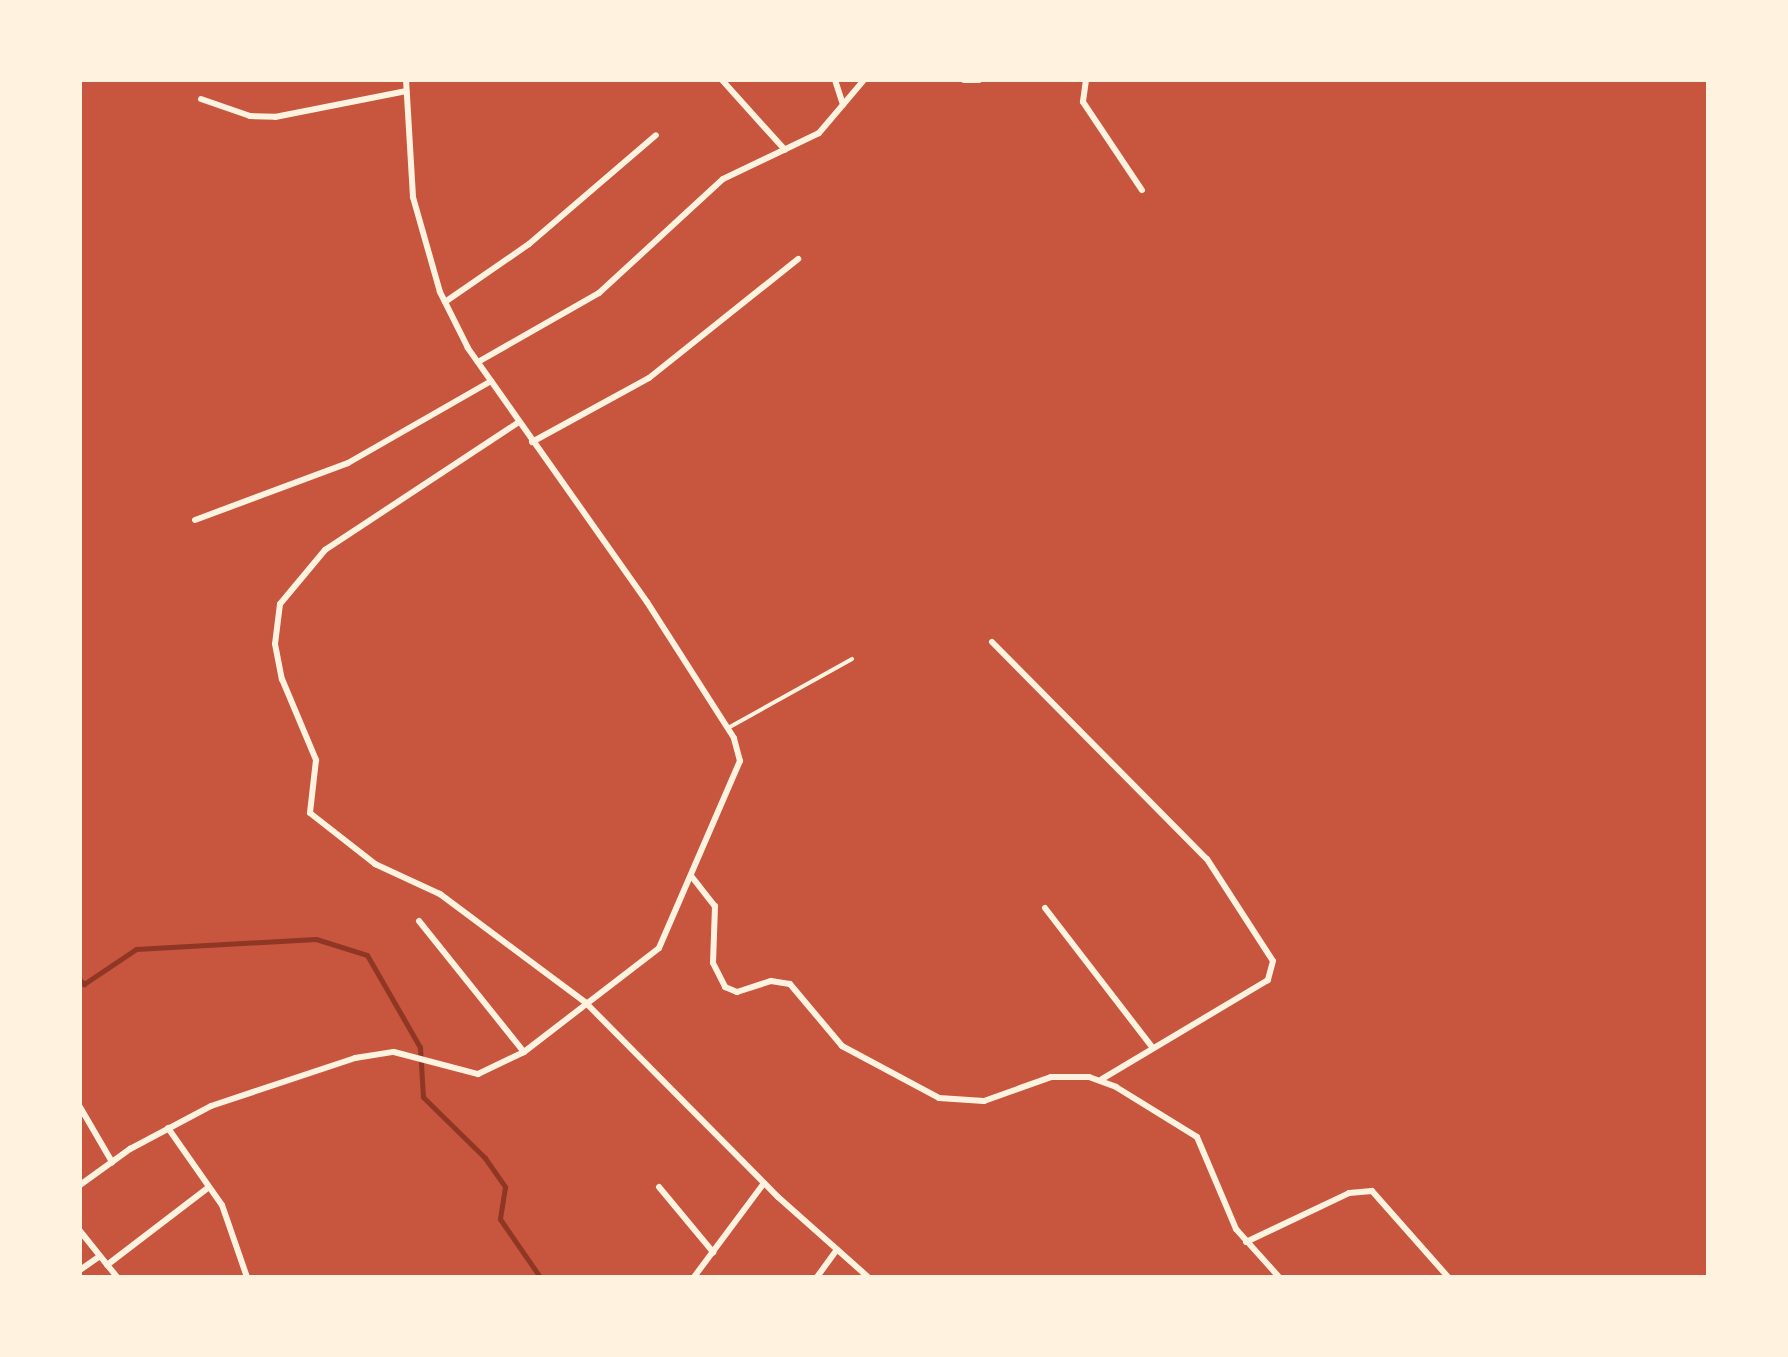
<!DOCTYPE html>
<html>
<head>
<meta charset="utf-8">
<style>
	body { margin:0 }
	#map { position:relative; width:1788px; height:1357px; overflow:hidden; background:#c8553d; font-family:Cabin,sans-serif }
	div>[style] { position:absolute }
	[style*='--x'] { left:calc(var(--x)*1px); top:calc(var(--y)*1px); width:calc(var(--w)*1px); rotate:calc(var(--a)*1deg) }
	.stream>* { height:5px; margin:-2.5px; padding:0 2.5px; transform-origin:2.5px; border-radius:2.5px; background:#8f3625 }
	.service>* { height:4px; margin:-2px; padding:0 2px; transform-origin:2px; border-radius:2px; background:#fff3e0 }
	.minor>* { height:6px; margin:-3px; padding:0 3px; transform-origin:3px; border-radius:3px; background:#fff3e0 }
	span { translate:-50% -50%; white-space:nowrap; text-align:center; line-height:1.15; -webkit-text-stroke:10px #fff3e0; paint-order:stroke }
	.frame { position:absolute; inset:0; border:82px solid #fff3e0; pointer-events:none }
</style>
</head>
<body>
<div id="map">
	<div class="stream">
		<div style="--x:80;--y:980;--w:6;--a:45"></div>
		<div style="--x:84;--y:984;--w:63;--a:-33.9"></div>
		<div style="--x:136;--y:949;--w:180;--a:-3.2"></div>
		<div style="--x:316;--y:939;--w:53;--a:17.4"></div>
		<div style="--x:367;--y:955;--w:106;--a:60.1"></div>
		<div style="--x:420;--y:1047;--w:50;--a:86.6"></div>
		<div style="--x:423;--y:1097;--w:87;--a:44.5"></div>
		<div style="--x:485;--y:1158;--w:35;--a:55"></div>
		<div style="--x:505;--y:1187;--w:32;--a:99"></div>
		<div style="--x:500;--y:1219;--w:70;--a:55.4"></div>
	</div>
	<div class="service">
		<div style="--x:728;--y:728;--w:142;--a:-29.1"></div>
	</div>
	<div class="minor">
		<div style="--x:722;--y:80;--w:94;--a:48"></div>
		<div style="--x:835;--y:80;--w:26;--a:72"></div>
		<div style="--x:964;--y:80;--w:15;--a:0"></div>
		<div style="--x:1086;--y:80;--w:22;--a:98"></div>
		<div style="--x:1083;--y:102;--w:106;--a:56.2"></div>
		<div style="--x:201;--y:99;--w:52;--a:19.1"></div>
		<div style="--x:250;--y:116;--w:25;--a:2"></div>
		<div style="--x:275;--y:117;--w:134;--a:-11.2"></div>
		<div style="--x:445;--y:302;--w:102;--a:-34.6"></div>
		<div style="--x:529;--y:244;--w:167;--a:-40.6"></div>
		<div style="--x:478;--y:362;--w:139;--a:-29.7"></div>
		<div style="--x:599;--y:293;--w:168;--a:-42.6"></div>
		<div style="--x:723;--y:179;--w:106;--a:-25.6"></div>
		<div style="--x:819;--y:133;--w:70;--a:-49.7"></div>
		<div style="--x:519;--y:422;--w:232;--a:146.6"></div>
		<div style="--x:325;--y:550;--w:70;--a:129.8"></div>
		<div style="--x:280;--y:604;--w:40;--a:97.1"></div>
		<div style="--x:275;--y:644;--w:36;--a:79"></div>
		<div style="--x:282;--y:679;--w:88;--a:67.2"></div>
		<div style="--x:316;--y:760;--w:53;--a:96.5"></div>
		<div style="--x:310;--y:813;--w:83;--a:38.1"></div>
		<div style="--x:375;--y:864;--w:72;--a:24.8"></div>
		<div style="--x:440;--y:894;--w:182;--a:36.7"></div>
		<div style="--x:586;--y:1003;--w:273;--a:45.3"></div>
		<div style="--x:778;--y:1197;--w:120;--a:41.6"></div>
		<div style="--x:532;--y:442;--w:133;--a:-28.7"></div>
		<div style="--x:649;--y:378;--w:191;--a:-38.6"></div>
		<div style="--x:195;--y:520;--w:163;--a:-20.4"></div>
		<div style="--x:348;--y:463;--w:165;--a:-29.8"></div>
		<div style="--x:992;--y:642;--w:305;--a:45.3"></div>
		<div style="--x:1207;--y:859;--w:121;--a:57.1"></div>
		<div style="--x:1273;--y:961;--w:20;--a:105"></div>
		<div style="--x:1268;--y:980;--w:193;--a:149.2"></div>
		<div style="--x:692;--y:877;--w:37;--a:52"></div>
		<div style="--x:715;--y:906;--w:57;--a:92"></div>
		<div style="--x:713;--y:963;--w:27;--a:63"></div>
		<div style="--x:725;--y:987;--w:13;--a:23"></div>
		<div style="--x:737;--y:992;--w:36;--a:-18"></div>
		<div style="--x:771;--y:981;--w:19;--a:9"></div>
		<div style="--x:790;--y:984;--w:81;--a:50"></div>
		<div style="--x:842;--y:1046;--w:110;--a:28.2"></div>
		<div style="--x:939;--y:1098;--w:45;--a:3.8"></div>
		<div style="--x:984;--y:1101;--w:71;--a:-19.7"></div>
		<div style="--x:1051;--y:1077;--w:38;--a:0"></div>
		<div style="--x:1089;--y:1077;--w:29;--a:20"></div>
		<div style="--x:1116;--y:1087;--w:95;--a:31.7"></div>
		<div style="--x:1197;--y:1137;--w:100;--a:67"></div>
		<div style="--x:1236;--y:1229;--w:64;--a:48.1"></div>
		<div style="--x:1045;--y:908;--w:175;--a:52.4"></div>
		<div style="--x:419;--y:921;--w:168;--a:51.3"></div>
		<div style="--x:80;--y:1107;--w:64;--a:59.8"></div>
		<div style="--x:168;--y:1128;--w:94;--a:55"></div>
		<div style="--x:222;--y:1205;--w:76;--a:70.9"></div>
		<div style="--x:80;--y:1185;--w:62;--a:-35.8"></div>
		<div style="--x:130;--y:1149;--w:92;--a:-28"></div>
		<div style="--x:211;--y:1106;--w:152;--a:-18.4"></div>
		<div style="--x:355;--y:1058;--w:39;--a:-9"></div>
		<div style="--x:394;--y:1052;--w:87;--a:14.7"></div>
		<div style="--x:478;--y:1074;--w:51;--a:-25.6"></div>
		<div style="--x:524;--y:1052;--w:170;--a:-37.6"></div>
		<div style="--x:659;--y:948;--w:204;--a:-66.6"></div>
		<div style="--x:740;--y:761;--w:24;--a:-105"></div>
		<div style="--x:734;--y:738;--w:161;--a:-122.6"></div>
		<div style="--x:647;--y:602;--w:311;--a:-125.2"></div>
		<div style="--x:468;--y:348;--w:63;--a:-116.6"></div>
		<div style="--x:440;--y:292;--w:99;--a:-105.9"></div>
		<div style="--x:413;--y:197;--w:117;--a:-93.4"></div>
		<div style="--x:659;--y:1187;--w:85;--a:50.3"></div>
		<div style="--x:80;--y:1231;--w:59;--a:51.2"></div>
		<div style="--x:1246;--y:1242;--w:114;--a:-25.4"></div>
		<div style="--x:1349;--y:1193;--w:23;--a:-5"></div>
		<div style="--x:1372;--y:1191;--w:115;--a:48.5"></div>
		<div style="--x:107;--y:1265;--w:128;--a:-37.4"></div>
		<div style="--x:80;--y:1270;--w:24;--a:-35"></div>
		<div style="--x:694;--y:1277;--w:117;--a:-53.3"></div>
		<div style="--x:817;--y:1277;--w:34;--a:-54"></div>
	</div>
	<div class="frame"></div>
</div>
</body>
</html>
